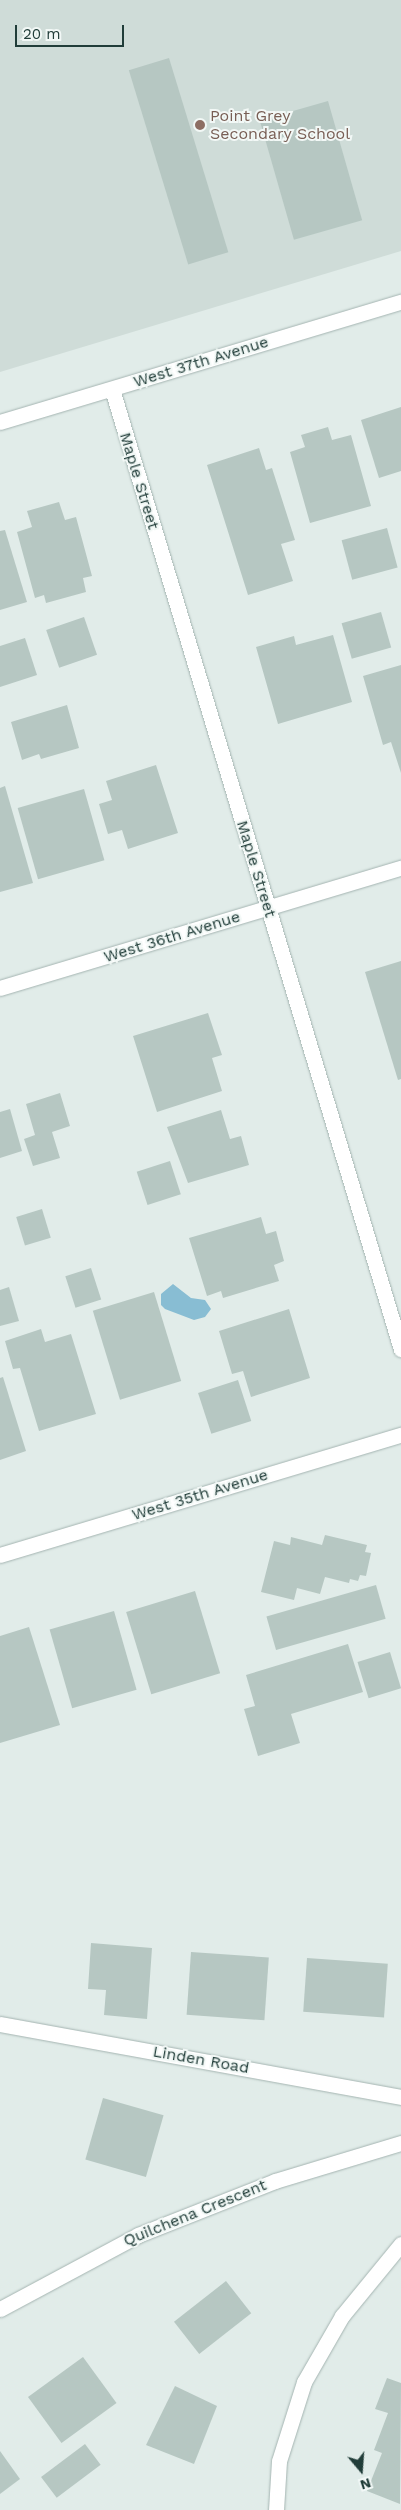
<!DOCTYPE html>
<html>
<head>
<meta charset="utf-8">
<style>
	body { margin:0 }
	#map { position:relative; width:401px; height:2510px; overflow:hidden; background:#e1ece9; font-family:"Work Sans",sans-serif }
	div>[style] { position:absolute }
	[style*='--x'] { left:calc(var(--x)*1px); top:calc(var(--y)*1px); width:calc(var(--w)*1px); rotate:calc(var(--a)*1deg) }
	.built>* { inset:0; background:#cfdcd8 }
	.water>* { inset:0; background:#88bdd3 }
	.building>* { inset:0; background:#b6c7c2; transform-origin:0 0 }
	.roads { filter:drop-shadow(0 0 1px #a4b4b1) drop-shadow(0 0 1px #a4b4b1) }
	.street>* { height:15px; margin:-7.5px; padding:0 7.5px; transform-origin:7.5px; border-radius:7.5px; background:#fff }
	.dots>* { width:14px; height:14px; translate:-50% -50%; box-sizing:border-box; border:2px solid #f2f8f6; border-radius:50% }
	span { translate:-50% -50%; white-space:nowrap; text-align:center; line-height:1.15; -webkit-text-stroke:4px #f2f8f6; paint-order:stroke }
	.education-label { font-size:16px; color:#785e54 }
	.left { translate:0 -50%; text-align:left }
	.street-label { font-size:16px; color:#213d39 }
	.north { position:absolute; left:336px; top:2445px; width:50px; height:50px; -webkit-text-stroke:4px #f2f8f6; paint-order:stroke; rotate:162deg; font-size:14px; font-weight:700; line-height:20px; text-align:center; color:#213d39 }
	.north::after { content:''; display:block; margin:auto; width:18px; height:22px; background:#213d39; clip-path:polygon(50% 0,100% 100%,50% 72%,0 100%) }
	.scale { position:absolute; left:15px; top:25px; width:109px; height:22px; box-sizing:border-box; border:2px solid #213d39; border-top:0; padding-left:6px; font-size:15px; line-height:18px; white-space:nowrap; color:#213d39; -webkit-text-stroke:4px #f2f8f6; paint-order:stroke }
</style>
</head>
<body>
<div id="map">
	<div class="built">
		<div style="clip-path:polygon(0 0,401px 0,401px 251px,0 372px)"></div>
	</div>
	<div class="water">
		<div style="clip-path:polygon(173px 1284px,191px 1298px,205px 1300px,211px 1309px,205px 1317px,194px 1320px,165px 1309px,161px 1305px,161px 1294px)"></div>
	</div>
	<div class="building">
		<div style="left:169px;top:58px;width:203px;height:42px;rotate:73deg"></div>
		<div style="left:328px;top:101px;width:124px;height:71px;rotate:74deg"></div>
		<div style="clip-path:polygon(401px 407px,401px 471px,379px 478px,361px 420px)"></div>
		<div style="clip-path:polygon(328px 427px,332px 440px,351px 435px,371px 506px,310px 523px,290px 452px,305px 447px,301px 435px)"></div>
		<div style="clip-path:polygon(259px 448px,266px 470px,272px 468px,295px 540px,281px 544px,293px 581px,248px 595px,207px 465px)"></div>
		<div style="clip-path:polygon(59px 502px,65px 520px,76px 517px,92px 576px,83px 578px,86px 592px,46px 603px,44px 595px,35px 598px,17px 532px,32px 527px,27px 511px)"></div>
		<div style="left:387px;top:528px;width:41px;height:47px;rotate:75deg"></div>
		<div style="clip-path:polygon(5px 530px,27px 602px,0 610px,0 531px)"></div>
		<div style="left:381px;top:612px;width:37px;height:41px;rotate:74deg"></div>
		<div style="left:84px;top:617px;width:40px;height:40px;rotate:71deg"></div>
		<div style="clip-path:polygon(333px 635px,352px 702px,278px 724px,256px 647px,294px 636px,296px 645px)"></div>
		<div style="clip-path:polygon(25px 638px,37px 675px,0 687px,0 646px)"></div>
		<div style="clip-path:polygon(401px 665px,401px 773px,391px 742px,383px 745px,363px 676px)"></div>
		<div style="clip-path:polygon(67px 705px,79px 748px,41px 759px,39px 754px,22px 760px,11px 722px)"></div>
		<div style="clip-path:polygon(156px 765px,178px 833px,128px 849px,122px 830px,108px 834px,99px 804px,112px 800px,106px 781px)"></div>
		<div style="clip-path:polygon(5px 786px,33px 883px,0 892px,0 788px)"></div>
		<div style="left:84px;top:789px;width:74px;height:69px;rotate:74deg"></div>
		<div style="clip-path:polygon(401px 961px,401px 1079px,398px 1080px,365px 972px)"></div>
		<div style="clip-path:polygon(208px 1013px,222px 1055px,212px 1058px,222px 1091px,157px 1112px,133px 1036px)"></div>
		<div style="clip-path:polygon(60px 1093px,70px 1126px,52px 1132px,60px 1158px,33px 1166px,24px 1139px,35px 1135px,26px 1104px)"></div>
		<div style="clip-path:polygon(10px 1109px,22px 1151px,0 1158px,0 1112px)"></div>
		<div style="clip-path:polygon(221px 1110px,230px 1139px,241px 1136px,249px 1165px,188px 1183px,167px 1127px)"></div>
		<div style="left:170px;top:1161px;width:35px;height:35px;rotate:72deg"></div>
		<div style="left:42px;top:1209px;width:30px;height:27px;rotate:73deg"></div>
		<div style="clip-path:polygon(261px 1217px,266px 1234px,276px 1231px,284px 1261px,274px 1265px,279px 1281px,223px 1298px,221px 1291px,207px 1296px,189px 1238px)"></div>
		<div style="left:91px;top:1268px;width:33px;height:27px;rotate:72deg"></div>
		<div style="clip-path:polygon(9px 1287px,19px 1321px,0 1326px,0 1290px)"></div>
		<div style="left:154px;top:1292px;width:93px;height:64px;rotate:73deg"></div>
		<div style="clip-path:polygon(289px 1309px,310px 1378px,251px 1397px,243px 1371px,232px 1374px,219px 1331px)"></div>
		<div style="clip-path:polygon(41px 1329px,45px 1342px,71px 1334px,96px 1414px,39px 1431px,20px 1368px,13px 1369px,5px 1341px)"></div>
		<div style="clip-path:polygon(3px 1377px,26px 1451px,0 1460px,0 1378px)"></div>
		<div style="left:238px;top:1380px;width:43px;height:42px;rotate:72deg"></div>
		<div style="clip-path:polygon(325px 1535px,367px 1545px,365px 1552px,371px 1553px,366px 1576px,360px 1575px,358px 1581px,350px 1579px,349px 1583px,325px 1577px,320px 1594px,297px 1588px,294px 1600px,261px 1592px,274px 1541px,290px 1545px,291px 1537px,322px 1545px)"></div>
		<div style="left:376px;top:1585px;width:35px;height:114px;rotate:74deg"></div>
		<div style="left:195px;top:1591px;width:86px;height:72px;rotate:73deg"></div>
		<div style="left:114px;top:1611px;width:82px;height:67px;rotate:74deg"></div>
		<div style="clip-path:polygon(29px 1627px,60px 1725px,0 1743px,0 1636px)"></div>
		<div style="clip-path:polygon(348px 1644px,363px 1692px,291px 1714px,300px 1743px,258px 1756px,244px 1709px,255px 1706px,246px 1675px)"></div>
		<div style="left:390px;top:1652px;width:38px;height:34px;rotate:73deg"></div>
		<div style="clip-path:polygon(91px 1943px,152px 1948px,147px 2019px,104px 2015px,106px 1990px,88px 1989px)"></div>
		<div style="left:191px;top:1952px;width:78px;height:63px;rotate:4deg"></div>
		<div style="left:307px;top:1958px;width:81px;height:54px;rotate:4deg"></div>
		<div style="left:103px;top:2098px;width:63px;height:64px;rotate:16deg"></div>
		<div style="left:226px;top:2281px;width:41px;height:66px;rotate:52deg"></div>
		<div style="left:83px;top:2357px;width:57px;height:68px;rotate:54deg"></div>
		<div style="clip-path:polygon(387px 2378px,401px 2383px,400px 2504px,367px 2491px,382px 2453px,374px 2450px,388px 2413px,375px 2409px)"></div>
		<div style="clip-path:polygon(175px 2386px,217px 2406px,194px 2464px,146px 2445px)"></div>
		<div style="left:85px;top:2444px;width:26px;height:55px;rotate:53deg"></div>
		<div style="clip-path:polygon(0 2451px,20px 2479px,0 2494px)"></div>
	</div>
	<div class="roads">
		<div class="street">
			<div style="--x:112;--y:389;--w:1003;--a:73.25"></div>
			<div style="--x:0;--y:422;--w:419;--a:-16.7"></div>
			<div style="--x:0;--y:988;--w:419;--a:-16.7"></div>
			<div style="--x:0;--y:1555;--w:419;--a:-16.7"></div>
			<div style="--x:0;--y:2024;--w:408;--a:10.3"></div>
			<div style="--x:0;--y:2309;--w:157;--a:-28.2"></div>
			<div style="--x:138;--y:2235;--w:147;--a:-21.5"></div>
			<div style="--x:275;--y:2181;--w:132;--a:-16.8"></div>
			<div style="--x:276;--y:2510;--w:49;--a:-86.5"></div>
			<div style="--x:279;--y:2461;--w:83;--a:-72.4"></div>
			<div style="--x:304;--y:2382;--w:76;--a:-60.1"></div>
			<div style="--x:342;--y:2316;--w:93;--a:-50.7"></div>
		</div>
	</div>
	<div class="dots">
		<div style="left:200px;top:125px;background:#8d6e63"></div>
	</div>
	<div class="education-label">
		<span class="left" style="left:210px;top:125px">Point Grey<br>Secondary School</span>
	</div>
	<div class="street-label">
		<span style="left:201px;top:362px;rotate:-17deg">West 37th Avenue</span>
		<span style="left:139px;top:481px;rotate:73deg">Maple Street</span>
		<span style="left:256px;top:869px;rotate:73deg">Maple Street</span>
		<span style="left:172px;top:937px;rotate:-17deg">West 36th Avenue</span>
		<span style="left:200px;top:1495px;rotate:-17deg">West 35th Avenue</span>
		<span style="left:201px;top:2060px;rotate:10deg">Linden Road</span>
		<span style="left:195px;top:2213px;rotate:-22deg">Quilchena Crescent</span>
	</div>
	<div class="north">N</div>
	<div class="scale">20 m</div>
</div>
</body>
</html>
